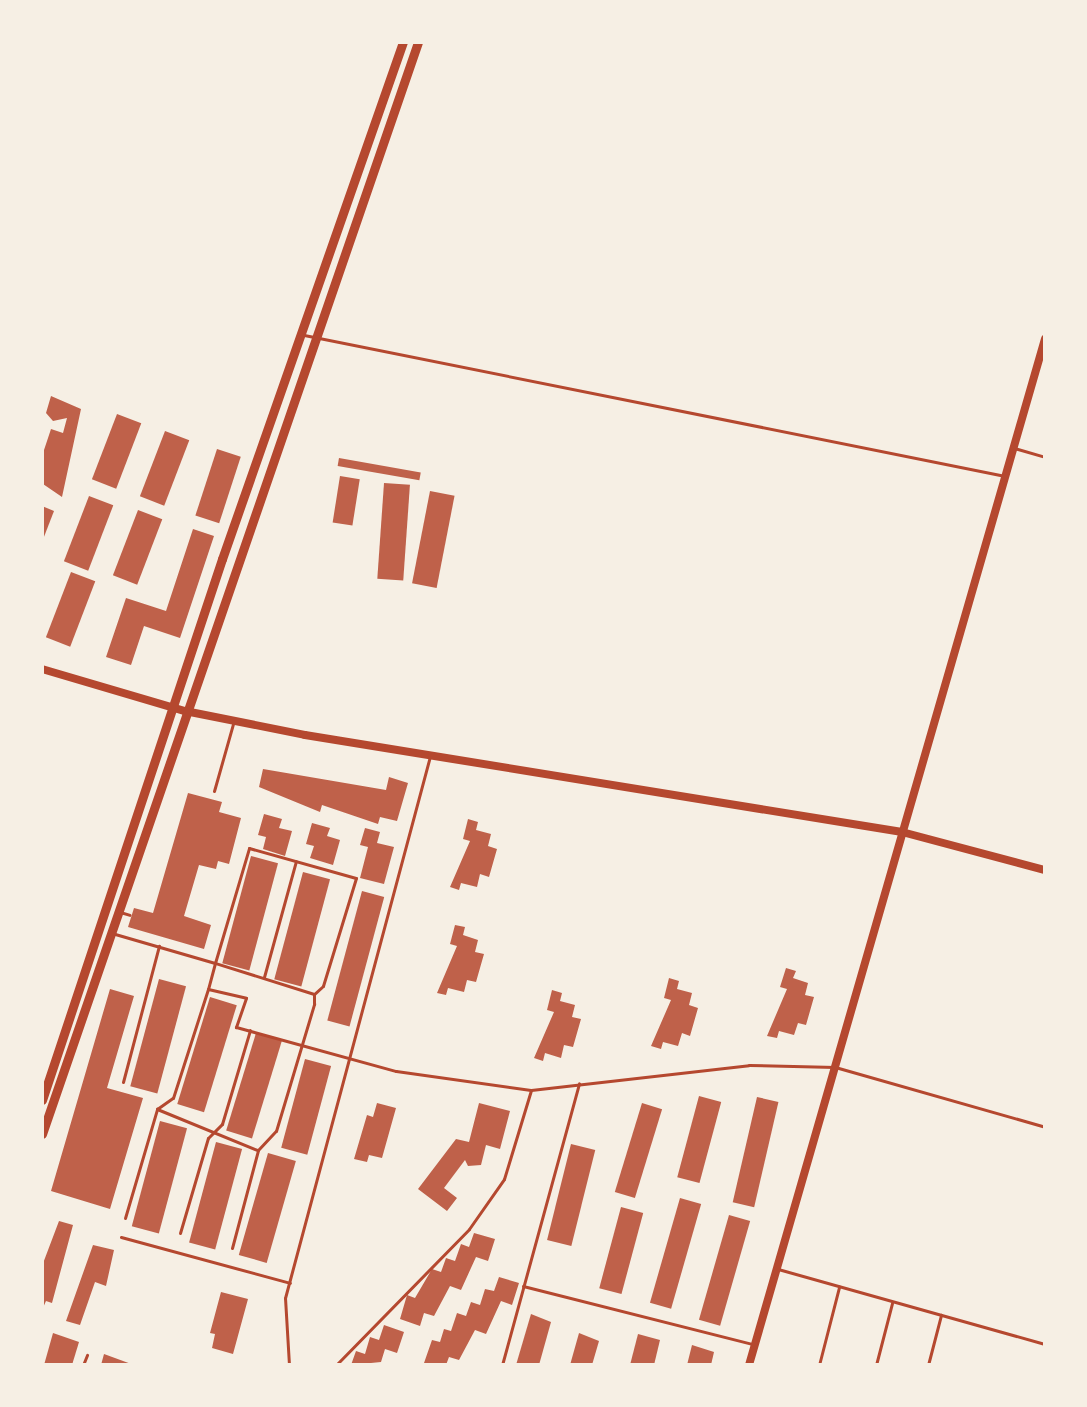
<!DOCTYPE html>
<html>
<head>
<meta charset="utf-8">
<style>
	body { margin:0 }
	#map { position:relative; width:1087px; height:1407px; overflow:hidden; background:#f6efe4; font-family:"Roboto Condensed",sans-serif }
	div>[style] { position:absolute }
	[style*='--x'] { left:calc(var(--x)*1px); top:calc(var(--y)*1px); width:calc(var(--w)*1px); rotate:calc(var(--a)*1deg) }
	.building>* { inset:0; background:#bf614a; transform-origin:0 0 }
	.service>* { height:3px; margin:-1.5px; padding:0 1.5px; transform-origin:1.5px; border-radius:1.5px; background:#b5482f }
	.tertiary>* { height:8px; margin:-4px; padding:0 4px; transform-origin:4px; border-radius:4px; background:#b5482f }
	.secondary>* { height:9px; margin:-4.5px; padding:0 4.5px; transform-origin:4.5px; border-radius:4.5px; background:#b5482f }
	span { translate:-50% -50%; white-space:nowrap; text-align:center; line-height:1.15; -webkit-text-stroke:6px #f6efe4; paint-order:stroke }
	.frame { position:absolute; inset:0; border:44px solid #f6efe4; pointer-events:none }
</style>
</head>
<body>
<div id="map">
	<div class="building">
		<div style="clip-path:polygon(51px 396px,81px 409px,62px 497px,43px 484px,43px 453px,51px 429px,63px 433px,67px 418px,53px 421px,46px 413px)"></div>
		<div style="left:117px;top:414px;width:26px;height:70px;rotate:21deg"></div>
		<div style="left:165px;top:431px;width:26px;height:70px;rotate:21deg"></div>
		<div style="left:217px;top:449px;width:25px;height:70px;rotate:18deg"></div>
		<div style="left:339px;top:458px;width:83px;height:8px;rotate:10deg"></div>
		<div style="left:340px;top:476px;width:20px;height:47px;rotate:9deg"></div>
		<div style="left:384px;top:483px;width:26px;height:96px;rotate:4deg"></div>
		<div style="left:430px;top:491px;width:25px;height:94px;rotate:11deg"></div>
		<div style="left:89px;top:496px;width:26px;height:70px;rotate:21deg"></div>
		<div style="clip-path:polygon(42px 506px,54px 511px,42px 542px)"></div>
		<div style="left:138px;top:510px;width:26px;height:70px;rotate:21deg"></div>
		<div style="clip-path:polygon(193px 529px,214px 536px,180px 638px,144px 626px,131px 665px,106px 657px,126px 598px,166px 611px)"></div>
		<div style="left:71px;top:572px;width:26px;height:70px;rotate:21deg"></div>
		<div style="clip-path:polygon(263px 769px,386px 790px,389px 777px,408px 783px,397px 821px,380px 817px,378px 824px,322px 805px,320px 812px,259px 787px)"></div>
		<div style="clip-path:polygon(188px 793px,222px 802px,219px 812px,241px 818px,229px 864px,218px 861px,216px 869px,199px 865px,184px 916px,211px 925px,204px 949px,128px 927px,134px 908px,153px 913px)"></div>
		<div style="clip-path:polygon(264px 814px,282px 819px,279px 828px,292px 831px,285px 856px,263px 849px,266px 837px,258px 835px)"></div>
		<div style="clip-path:polygon(468px 819px,478px 822px,476px 830px,491px 834px,488px 846px,497px 849px,489px 877px,480px 874px,477px 887px,461px 883px,459px 890px,450px 887px,470px 841px,463px 839px)"></div>
		<div style="clip-path:polygon(312px 823px,330px 828px,327px 836px,340px 840px,333px 865px,310px 858px,314px 846px,306px 844px)"></div>
		<div style="clip-path:polygon(365px 828px,380px 832px,377px 843px,394px 847px,384px 884px,360px 878px,368px 847px,360px 845px)"></div>
		<div style="left:251px;top:856px;width:28px;height:111px;rotate:15deg"></div>
		<div style="left:303px;top:872px;width:28px;height:111px;rotate:15deg"></div>
		<div style="left:362px;top:891px;width:23px;height:134px;rotate:15deg"></div>
		<div style="clip-path:polygon(455px 925px,465px 927px,463px 935px,478px 940px,475px 952px,484px 954px,476px 982px,467px 980px,464px 992px,448px 988px,446px 995px,437px 993px,457px 946px,450px 944px)"></div>
		<div style="clip-path:polygon(786px 968px,796px 971px,793px 978px,808px 983px,805px 995px,814px 997px,806px 1025px,798px 1023px,794px 1035px,779px 1031px,777px 1038px,767px 1036px,787px 989px,780px 987px)"></div>
		<div style="clip-path:polygon(669px 978px,679px 981px,677px 989px,692px 993px,689px 1005px,698px 1008px,690px 1036px,682px 1033px,678px 1046px,663px 1042px,661px 1049px,651px 1046px,671px 1000px,664px 998px)"></div>
		<div style="left:159px;top:979px;width:28px;height:111px;rotate:15deg"></div>
		<div style="clip-path:polygon(110px 989px,134px 996px,107px 1088px,143px 1098px,110px 1209px,51px 1191px)"></div>
		<div style="clip-path:polygon(552px 990px,562px 993px,560px 1001px,575px 1005px,572px 1017px,581px 1019px,573px 1047px,564px 1045px,561px 1058px,545px 1053px,543px 1061px,534px 1058px,554px 1012px,547px 1010px)"></div>
		<div style="left:210px;top:997px;width:28px;height:112px;rotate:17deg"></div>
		<div style="left:256px;top:1033px;width:27px;height:102px;rotate:17deg"></div>
		<div style="left:305px;top:1059px;width:27px;height:92px;rotate:15deg"></div>
		<div style="left:699px;top:1096px;width:23px;height:84px;rotate:15deg"></div>
		<div style="left:757px;top:1097px;width:22px;height:108px;rotate:13deg"></div>
		<div style="clip-path:polygon(377px 1103px,396px 1108px,382px 1158px,369px 1155px,367px 1162px,354px 1159px,367px 1115px,373px 1117px)"></div>
		<div style="clip-path:polygon(479px 1103px,510px 1111px,500px 1149px,486px 1145px,481px 1165px,468px 1166px,465px 1160px,444px 1188px,457px 1198px,447px 1211px,418px 1189px,456px 1139px,469px 1142px)"></div>
		<div style="left:642px;top:1103px;width:21px;height:93px;rotate:17deg"></div>
		<div style="left:160px;top:1121px;width:28px;height:109px;rotate:15deg"></div>
		<div style="left:216px;top:1142px;width:27px;height:104px;rotate:15deg"></div>
		<div style="left:571px;top:1144px;width:25px;height:99px;rotate:14deg"></div>
		<div style="left:268px;top:1153px;width:29px;height:106px;rotate:16deg"></div>
		<div style="left:680px;top:1198px;width:22px;height:109px;rotate:16deg"></div>
		<div style="left:621px;top:1207px;width:23px;height:84px;rotate:15deg"></div>
		<div style="left:729px;top:1215px;width:22px;height:109px;rotate:16deg"></div>
		<div style="clip-path:polygon(59px 1221px,73px 1225px,52px 1303px,46px 1301px,42px 1310px,42px 1266px)"></div>
		<div style="clip-path:polygon(474px 1233px,495px 1239px,488px 1261px,476px 1257px,461px 1290px,450px 1286px,434px 1316px,424px 1313px,420px 1326px,400px 1319px,407px 1295px,415px 1298px,432px 1269px,441px 1272px,446px 1258px,455px 1261px,461px 1244px,469px 1247px)"></div>
		<div style="clip-path:polygon(93px 1245px,114px 1250px,106px 1286px,95px 1282px,80px 1325px,66px 1321px)"></div>
		<div style="clip-path:polygon(499px 1277px,519px 1283px,512px 1305px,501px 1301px,486px 1334px,475px 1330px,459px 1360px,449px 1357px,446px 1365px,424px 1363px,432px 1340px,440px 1342px,444px 1329px,451px 1331px,457px 1313px,466px 1316px,471px 1302px,480px 1305px,485px 1289px,494px 1291px)"></div>
		<div style="clip-path:polygon(221px 1292px,248px 1299px,233px 1354px,212px 1348px,215px 1334px,210px 1333px)"></div>
		<div style="clip-path:polygon(531px 1314px,551px 1322px,539px 1365px,516px 1365px)"></div>
		<div style="clip-path:polygon(384px 1325px,404px 1332px,397px 1353px,385px 1349px,381px 1362px,351px 1365px,356px 1351px,365px 1354px,370px 1337px,379px 1340px)"></div>
		<div style="clip-path:polygon(53px 1333px,79px 1342px,72px 1365px,44px 1365px)"></div>
		<div style="clip-path:polygon(579px 1333px,599px 1341px,592px 1365px,570px 1365px)"></div>
		<div style="clip-path:polygon(638px 1334px,660px 1340px,654px 1365px,630px 1365px)"></div>
		<div style="clip-path:polygon(692px 1345px,714px 1352px,711px 1365px,687px 1365px)"></div>
		<div style="clip-path:polygon(104px 1354px,134px 1365px,101px 1365px)"></div>
	</div>
	<div class="service">
		<div style="--x:304;--y:335;--w:715;--a:11.37"></div>
		<div style="--x:1014;--y:448;--w:32;--a:16"></div>
		<div style="--x:214;--y:791;--w:70;--a:-74.2"></div>
		<div style="--x:120;--y:912;--w:10;--a:17"></div>
		<div style="--x:115;--y:934;--w:104;--a:16.2"></div>
		<div style="--x:215;--y:963;--w:27;--a:105"></div>
		<div style="--x:208;--y:989;--w:39;--a:13"></div>
		<div style="--x:246;--y:998;--w:31;--a:109"></div>
		<div style="--x:236;--y:1027;--w:166;--a:15.4"></div>
		<div style="--x:396;--y:1071;--w:136;--a:8"></div>
		<div style="--x:531;--y:1090;--w:219;--a:-6.5"></div>
		<div style="--x:749;--y:1065;--w:86;--a:1.3"></div>
		<div style="--x:835;--y:1067;--w:218;--a:15.9"></div>
		<div style="--x:264;--y:977;--w:120;--a:-74.6"></div>
		<div style="--x:123;--y:1082;--w:141;--a:-75.2"></div>
		<div style="--x:157;--y:1109;--w:108;--a:22.3"></div>
		<div style="--x:125;--y:1218;--w:114;--a:-73.6"></div>
		<div style="--x:157;--y:1109;--w:19;--a:-35"></div>
		<div style="--x:173;--y:1098;--w:114;--a:-72.2"></div>
		<div style="--x:180;--y:1233;--w:99;--a:-73.6"></div>
		<div style="--x:208;--y:1138;--w:20;--a:-45"></div>
		<div style="--x:222;--y:1124;--w:98;--a:-73.4"></div>
		<div style="--x:121;--y:1237;--w:175;--a:15.2"></div>
		<div style="--x:232;--y:1248;--w:101;--a:-75.1"></div>
		<div style="--x:258;--y:1150;--w:26;--a:-47"></div>
		<div style="--x:276;--y:1131;--w:133;--a:-73.3"></div>
		<div style="--x:314;--y:1004;--w:10;--a:-90"></div>
		<div style="--x:314;--y:994;--w:104;--a:-162.6"></div>
		<div style="--x:215;--y:963;--w:120;--a:-73.5"></div>
		<div style="--x:249;--y:848;--w:111;--a:15.7"></div>
		<div style="--x:356;--y:878;--w:113;--a:107"></div>
		<div style="--x:323;--y:986;--w:12;--a:138"></div>
		<div style="--x:778;--y:1269;--w:277;--a:15.7"></div>
		<div style="--x:523;--y:1286;--w:236;--a:14.2"></div>
		<div style="--x:83;--y:1365;--w:11;--a:-68"></div>
		<div style="--x:289;--y:1365;--w:67;--a:-93.4"></div>
		<div style="--x:285;--y:1298;--w:561;--a:-75.02"></div>
		<div style="--x:336;--y:1365;--w:190;--a:-45.6"></div>
		<div style="--x:469;--y:1229;--w:61;--a:-55"></div>
		<div style="--x:504;--y:1179;--w:93;--a:-73.1"></div>
		<div style="--x:502;--y:1365;--w:292;--a:-74.7"></div>
		<div style="--x:819;--y:1365;--w:81;--a:-75.6"></div>
		<div style="--x:876;--y:1365;--w:64;--a:-75.5"></div>
		<div style="--x:928;--y:1365;--w:52;--a:-75.4"></div>
	</div>
	<div class="tertiary">
		<div style="--x:42;--y:669;--w:149;--a:16.4"></div>
		<div style="--x:185;--y:711;--w:122;--a:11.3"></div>
		<div style="--x:305;--y:735;--w:605;--a:9.23"></div>
		<div style="--x:902;--y:832;--w:148;--a:14.9"></div>
		<div style="--x:749;--y:1365;--w:1068;--a:-73.91"></div>
	</div>
	<div class="secondary">
		<div style="--x:42;--y:1100;--w:570;--a:-71.6"></div>
		<div style="--x:222;--y:559;--w:548;--a:-70.71"></div>
		<div style="--x:42;--y:1134;--w:1155;--a:-71"></div>
	</div>
	<div class="frame"></div>
</div>
</body>
</html>
